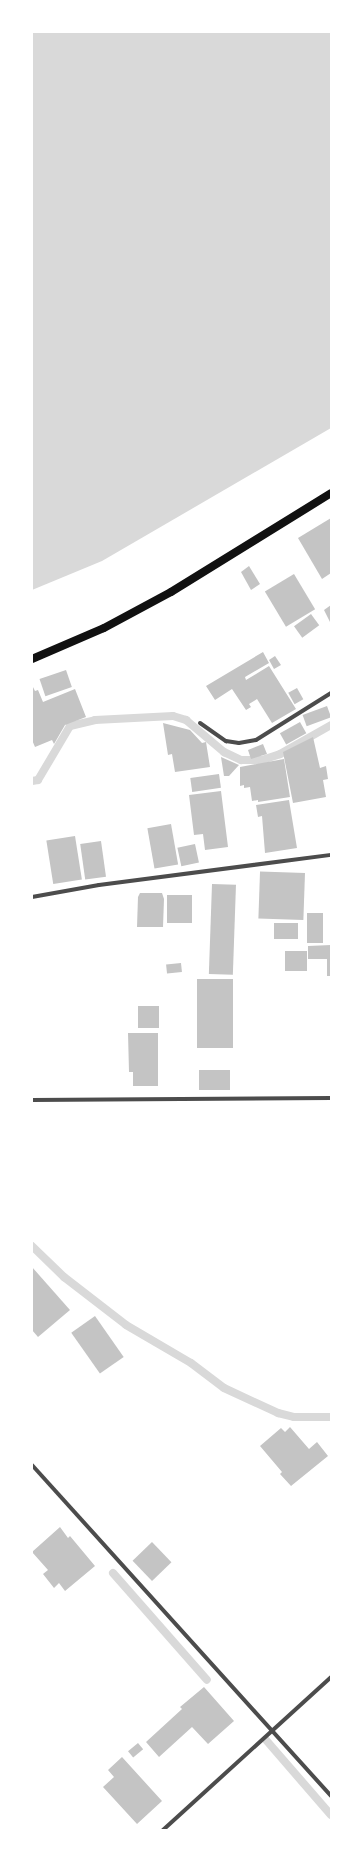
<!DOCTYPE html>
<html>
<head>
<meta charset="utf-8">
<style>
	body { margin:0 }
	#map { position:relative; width:363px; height:1862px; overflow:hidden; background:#fff; font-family:Merriweather,serif }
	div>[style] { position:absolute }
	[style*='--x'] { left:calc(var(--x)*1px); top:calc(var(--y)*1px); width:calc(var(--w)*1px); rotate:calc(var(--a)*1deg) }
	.water>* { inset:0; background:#d9d9d9 }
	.stream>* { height:8px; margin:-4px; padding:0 4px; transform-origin:4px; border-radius:4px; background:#d9d9d9 }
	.building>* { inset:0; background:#c4c4c4; transform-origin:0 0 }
	.minor>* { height:4px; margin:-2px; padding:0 2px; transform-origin:2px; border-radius:2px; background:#4c4c4c }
	.secondary>* { height:8px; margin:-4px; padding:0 4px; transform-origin:4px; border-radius:4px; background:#111 }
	span { translate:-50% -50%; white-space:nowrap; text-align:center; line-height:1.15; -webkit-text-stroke:3px #fff; paint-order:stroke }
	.frame { position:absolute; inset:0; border:33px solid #fff; pointer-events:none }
</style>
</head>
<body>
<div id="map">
	<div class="water">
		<div style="clip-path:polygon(32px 32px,331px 32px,331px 428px,102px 561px,32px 590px)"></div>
	</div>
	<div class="stream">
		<div style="--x:32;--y:781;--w:6;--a:-9"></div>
		<div style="--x:38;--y:780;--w:63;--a:-59.3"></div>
		<div style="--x:70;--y:726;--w:26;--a:-13"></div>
		<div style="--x:95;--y:720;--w:78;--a:-2.9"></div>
		<div style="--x:173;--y:716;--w:14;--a:17"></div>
		<div style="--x:186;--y:720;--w:50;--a:40.1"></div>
		<div style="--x:224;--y:752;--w:19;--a:25"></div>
		<div style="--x:241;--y:760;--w:21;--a:0"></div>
		<div style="--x:262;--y:760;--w:19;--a:-18"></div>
		<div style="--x:280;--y:754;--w:59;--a:-29.6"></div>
		<div style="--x:32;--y:1246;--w:45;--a:44.1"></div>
		<div style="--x:64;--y:1277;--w:78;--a:37.7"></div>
		<div style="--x:126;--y:1325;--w:75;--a:30.3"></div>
		<div style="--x:191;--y:1363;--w:41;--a:37.1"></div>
		<div style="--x:224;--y:1388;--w:60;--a:24.8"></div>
		<div style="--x:278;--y:1413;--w:16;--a:14"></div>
		<div style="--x:294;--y:1417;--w:37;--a:0"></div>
		<div style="--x:113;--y:1573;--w:142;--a:48.7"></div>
		<div style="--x:266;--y:1740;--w:99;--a:49.1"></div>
	</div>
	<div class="building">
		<div style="clip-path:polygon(331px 518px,331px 573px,322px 579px,298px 538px)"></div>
		<div style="clip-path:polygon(249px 566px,260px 584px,251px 590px,241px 572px)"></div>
		<div style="left:294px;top:574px;width:41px;height:34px;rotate:59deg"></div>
		<div style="clip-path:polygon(331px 605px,331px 624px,324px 610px)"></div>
		<div style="left:311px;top:614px;width:14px;height:21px;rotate:54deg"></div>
		<div style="clip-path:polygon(263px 652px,269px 663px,245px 677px,246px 680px,269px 666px,296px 709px,272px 723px,257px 699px,249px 704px,251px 707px,246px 710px,232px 689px,215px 700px,206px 686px)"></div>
		<div style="clip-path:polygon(275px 656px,281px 665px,274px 669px,269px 660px)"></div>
		<div style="left:66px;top:670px;width:18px;height:28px;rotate:71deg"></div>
		<div style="clip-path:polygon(32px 685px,35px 691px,38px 690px,43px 702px,75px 689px,86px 717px,65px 725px,54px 744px,52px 740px,35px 747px,32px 740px)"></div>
		<div style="left:297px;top:688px;width:13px;height:10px;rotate:61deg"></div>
		<div style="left:327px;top:706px;width:12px;height:26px;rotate:70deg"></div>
		<div style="left:300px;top:722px;width:13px;height:23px;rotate:61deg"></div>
		<div style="clip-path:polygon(163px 723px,190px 730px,202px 743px,206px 742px,210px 767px,175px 772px,172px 754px,168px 755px)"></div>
		<div style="clip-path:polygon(313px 737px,320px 768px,326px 766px,328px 779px,323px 780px,326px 797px,293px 803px,283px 752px)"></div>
		<div style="clip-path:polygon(263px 744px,267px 754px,251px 759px,248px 750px)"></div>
		<div style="clip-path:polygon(221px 757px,239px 765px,229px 776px,224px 776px)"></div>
		<div style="clip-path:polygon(284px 759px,290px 797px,258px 802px,258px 800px,252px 801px,250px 787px,244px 788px,244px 785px,240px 786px,240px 767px)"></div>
		<div style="left:219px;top:774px;width:14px;height:29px;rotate:82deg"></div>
		<div style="clip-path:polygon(221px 791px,228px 847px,205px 850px,203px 834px,194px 835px,189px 795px)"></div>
		<div style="clip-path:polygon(289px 800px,297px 848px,265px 853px,262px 816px,258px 817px,256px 805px)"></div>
		<div style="left:171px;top:824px;width:41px;height:24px;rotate:80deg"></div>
		<div style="left:75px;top:836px;width:44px;height:29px;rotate:81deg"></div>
		<div style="left:101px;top:841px;width:36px;height:21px;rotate:82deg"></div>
		<div style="left:195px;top:844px;width:19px;height:18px;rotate:78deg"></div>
		<div style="left:305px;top:873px;width:47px;height:45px;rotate:92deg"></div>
		<div style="left:212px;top:884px;width:24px;height:90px;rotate:2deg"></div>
		<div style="clip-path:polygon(140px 893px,162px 893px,164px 899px,163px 927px,137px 927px,138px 897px)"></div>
		<div style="left:167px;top:895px;width:25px;height:28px"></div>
		<div style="left:323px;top:913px;width:30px;height:16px;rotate:90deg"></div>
		<div style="left:274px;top:923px;width:24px;height:16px"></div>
		<div style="clip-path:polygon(331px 945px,331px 976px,327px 976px,327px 959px,308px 959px,308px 946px)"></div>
		<div style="left:285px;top:951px;width:22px;height:20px"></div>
		<div style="left:181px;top:963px;width:9px;height:15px;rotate:84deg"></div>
		<div style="left:197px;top:979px;width:36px;height:69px"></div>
		<div style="left:138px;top:1006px;width:21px;height:22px"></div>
		<div style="clip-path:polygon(128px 1033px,158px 1033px,158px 1086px,133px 1086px,133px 1072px,129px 1072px)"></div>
		<div style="left:199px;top:1070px;width:31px;height:20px"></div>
		<div style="clip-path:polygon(32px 1267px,70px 1310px,38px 1337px,32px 1330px)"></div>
		<div style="left:95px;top:1316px;width:50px;height:29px;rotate:55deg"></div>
		<div style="clip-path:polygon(290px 1427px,309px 1449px,317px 1442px,328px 1456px,291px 1486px,280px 1474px,282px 1472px,260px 1446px,281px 1428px,285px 1432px)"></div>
		<div style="clip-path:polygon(60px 1527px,68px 1538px,70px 1536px,95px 1566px,65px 1591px,59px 1583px,54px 1588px,43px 1574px,48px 1570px,32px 1552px)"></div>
		<div style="left:152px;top:1542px;width:28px;height:27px;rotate:46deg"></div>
		<div style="clip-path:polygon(204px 1687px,234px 1721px,208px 1744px,192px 1727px,159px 1757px,146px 1742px,182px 1709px,180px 1707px)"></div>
		<div style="left:138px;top:1743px;width:8px;height:13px;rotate:50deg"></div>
		<div style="clip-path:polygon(122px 1757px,162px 1801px,137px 1824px,103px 1787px,114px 1777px,108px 1770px)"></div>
	</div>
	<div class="minor">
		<div style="--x:200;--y:723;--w:32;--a:35"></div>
		<div style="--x:226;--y:741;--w:13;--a:9"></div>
		<div style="--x:239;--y:743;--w:17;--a:-10"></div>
		<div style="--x:256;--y:740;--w:89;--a:-32.1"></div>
		<div style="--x:32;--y:897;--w:68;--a:-10.2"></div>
		<div style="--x:99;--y:885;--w:234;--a:-7.4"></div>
		<div style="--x:32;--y:1100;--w:299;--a:-0.4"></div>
		<div style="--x:32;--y:1465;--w:446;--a:47.9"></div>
		<div style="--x:163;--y:1830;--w:227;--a:-42.3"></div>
	</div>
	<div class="secondary">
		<div style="--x:32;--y:659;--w:78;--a:-23.3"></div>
		<div style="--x:104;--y:628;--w:76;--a:-28.2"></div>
		<div style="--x:171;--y:592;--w:188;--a:-31.7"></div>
	</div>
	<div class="frame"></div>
</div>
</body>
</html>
